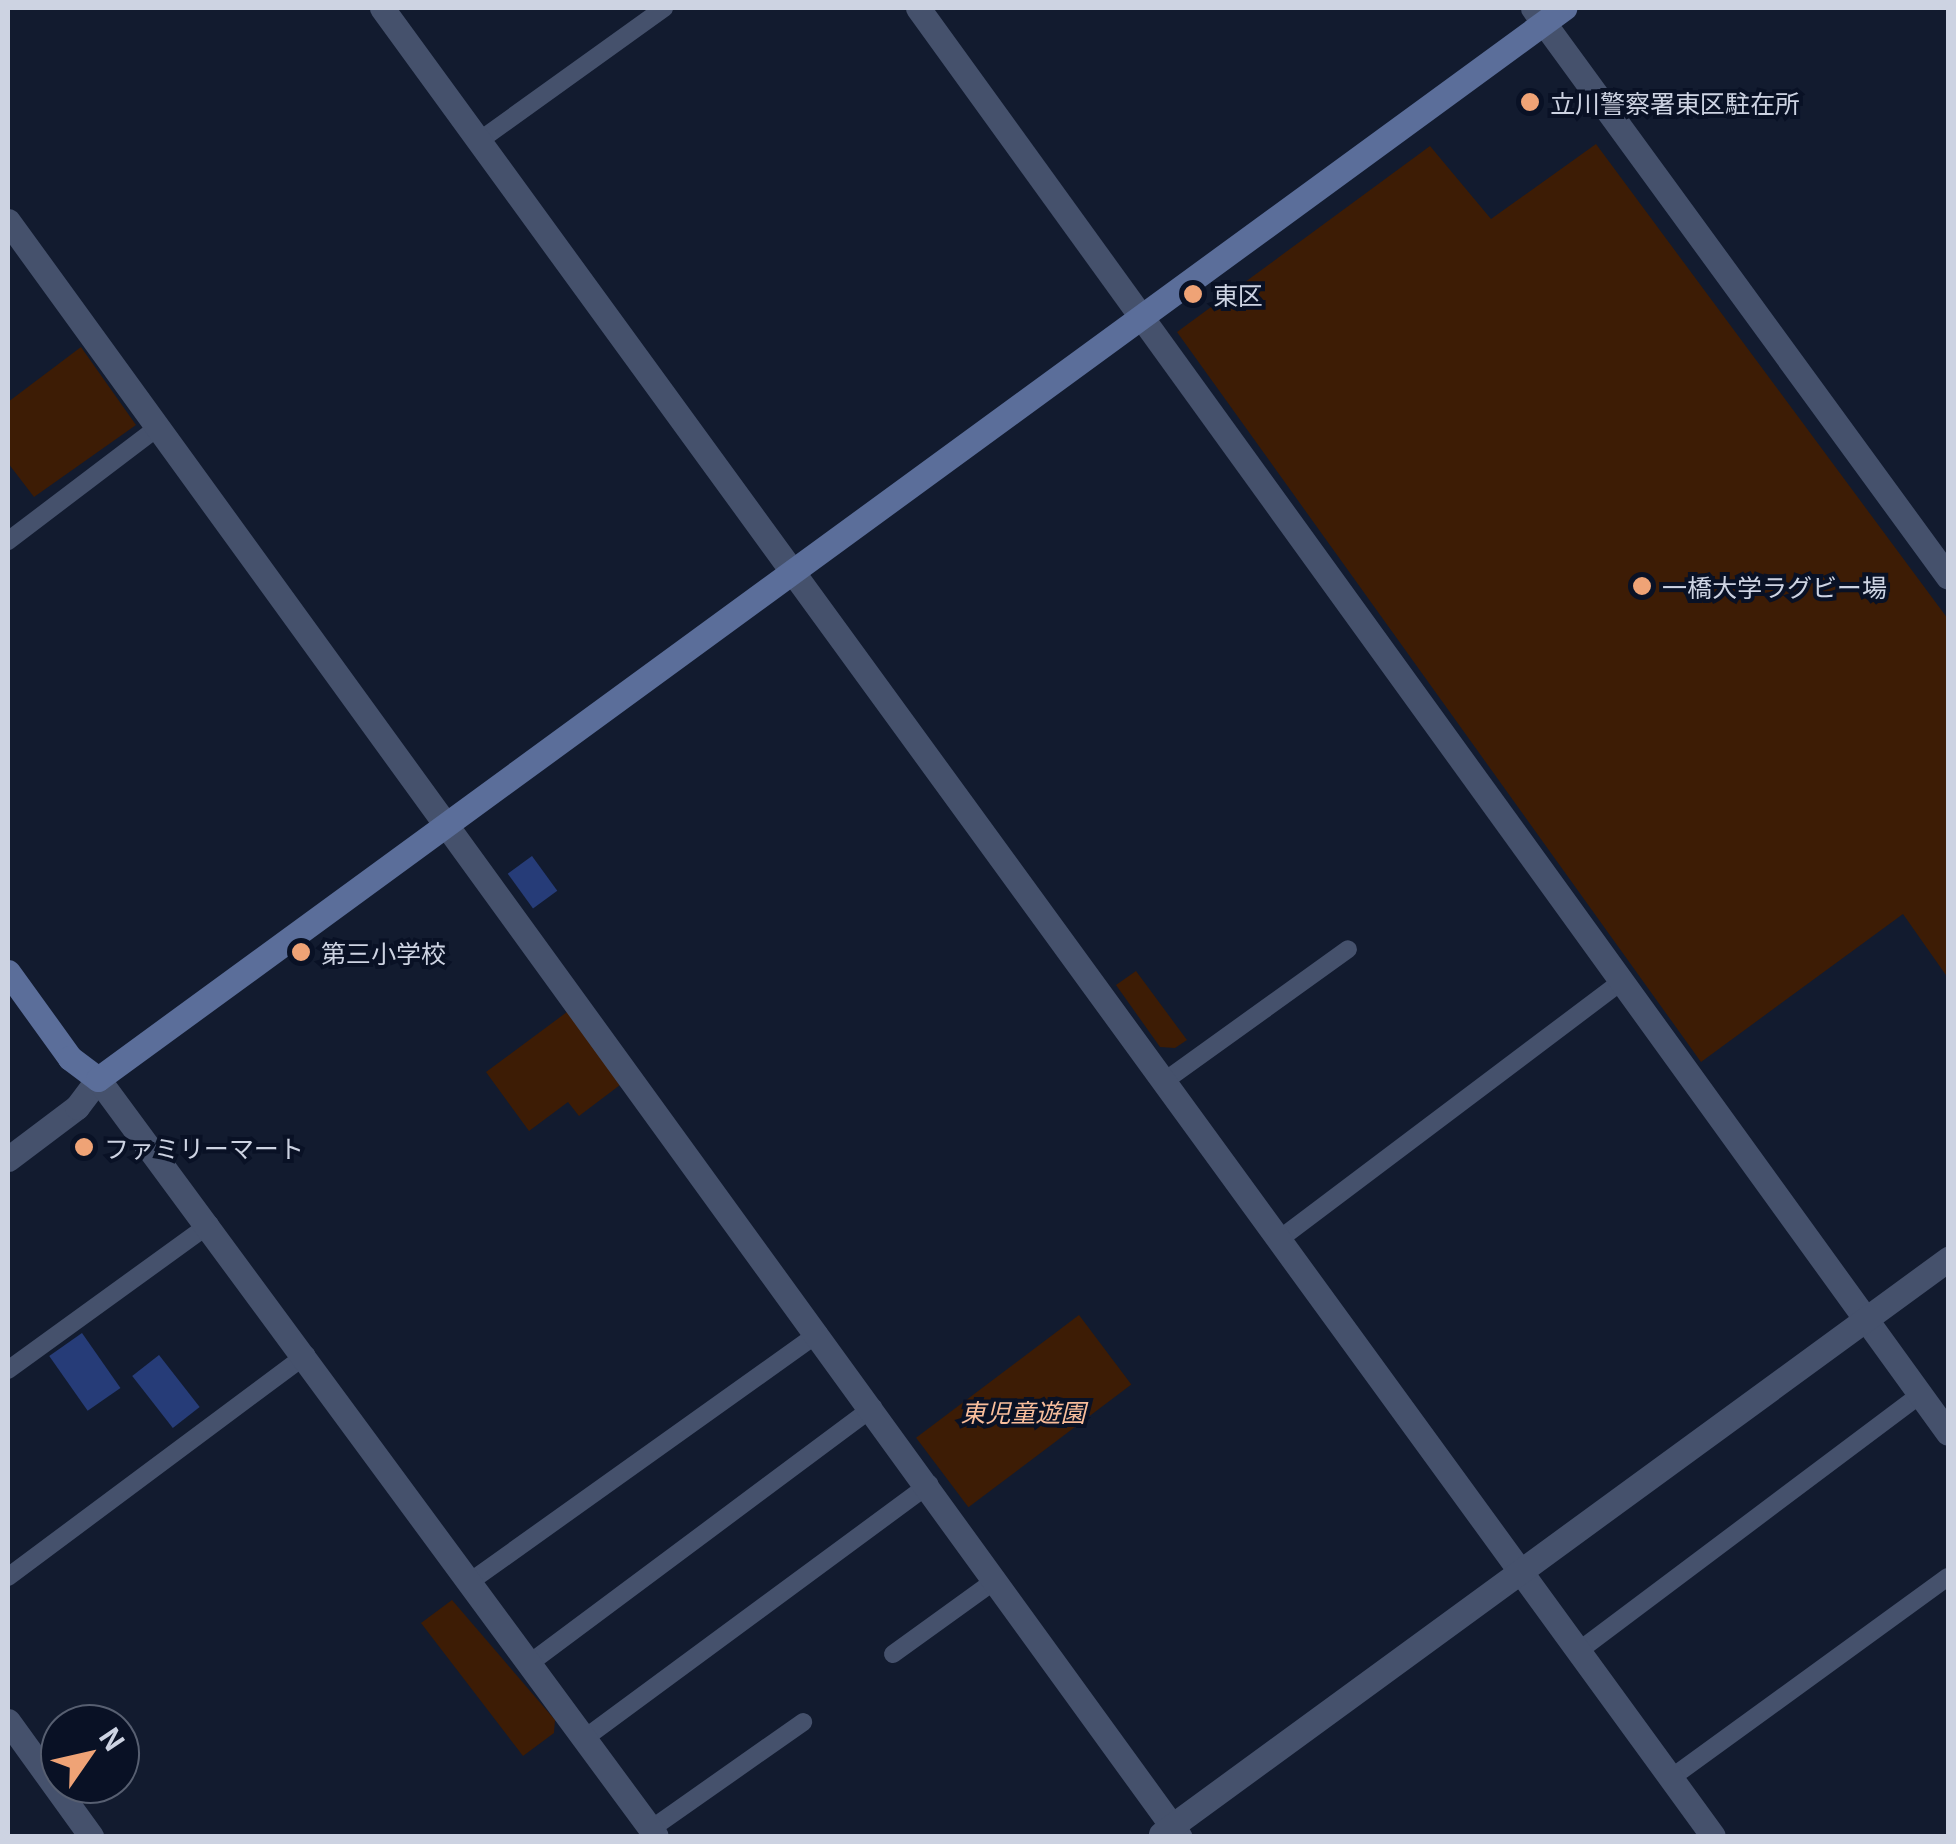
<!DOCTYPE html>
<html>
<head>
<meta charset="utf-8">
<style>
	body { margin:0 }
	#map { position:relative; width:1956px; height:1844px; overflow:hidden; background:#121b2f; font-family:Georgia,"Noto Sans JP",serif }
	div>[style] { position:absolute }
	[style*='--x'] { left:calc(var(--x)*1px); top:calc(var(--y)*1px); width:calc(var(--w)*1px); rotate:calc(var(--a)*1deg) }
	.green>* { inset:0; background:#3d1c05; transform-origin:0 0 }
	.building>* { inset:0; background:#263c78; transform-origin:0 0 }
	.lane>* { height:18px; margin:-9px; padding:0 9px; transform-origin:9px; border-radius:9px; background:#45516c }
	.street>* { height:25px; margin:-12.5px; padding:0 12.5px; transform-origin:12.5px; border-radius:12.5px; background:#45516c }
	.secondary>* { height:25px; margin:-12.5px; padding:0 12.5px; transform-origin:12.5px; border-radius:12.5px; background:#5b6e9a }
	.dots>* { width:28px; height:28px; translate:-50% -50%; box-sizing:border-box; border:5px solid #091125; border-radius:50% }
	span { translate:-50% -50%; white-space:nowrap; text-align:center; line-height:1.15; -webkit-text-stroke:8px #091125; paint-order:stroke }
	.poi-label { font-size:25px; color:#cdd3e2 }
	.left { translate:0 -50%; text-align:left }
	.park-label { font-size:25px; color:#f8bd9b; font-style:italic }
	.frame { position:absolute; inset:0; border:10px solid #cdd3e2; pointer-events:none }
	.north { position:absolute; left:40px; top:1704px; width:100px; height:100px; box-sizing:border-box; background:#091125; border:2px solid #575f71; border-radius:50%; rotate:56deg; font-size:28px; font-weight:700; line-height:40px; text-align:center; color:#cdd3e2 }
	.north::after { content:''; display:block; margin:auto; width:35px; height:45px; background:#efa376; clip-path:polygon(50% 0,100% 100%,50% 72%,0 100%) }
</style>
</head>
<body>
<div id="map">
	<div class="green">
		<div style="clip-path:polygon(1596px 144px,1948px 619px,1948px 978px,1903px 914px,1701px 1062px,1177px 332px,1430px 146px,1491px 219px)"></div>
		<div style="clip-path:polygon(81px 347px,136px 425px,34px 497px,8px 463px,8px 402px)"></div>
		<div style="clip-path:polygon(1136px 971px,1187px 1040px,1175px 1048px,1160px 1047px,1116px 985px)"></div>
		<div style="clip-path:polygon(571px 1009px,624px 1082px,579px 1116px,568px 1102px,529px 1131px,486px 1072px)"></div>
		<div style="left:1079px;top:1315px;width:87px;height:204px;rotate:53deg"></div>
		<div style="clip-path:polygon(452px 1600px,555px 1720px,554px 1733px,523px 1756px,421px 1623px)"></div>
	</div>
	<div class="building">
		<div style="left:532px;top:856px;width:43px;height:30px;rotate:54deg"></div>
		<div style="left:82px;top:1333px;width:67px;height:40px;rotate:55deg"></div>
		<div style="left:159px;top:1355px;width:66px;height:34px;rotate:52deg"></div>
	</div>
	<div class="lane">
		<div style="--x:479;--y:141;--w:228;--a:-35.7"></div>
		<div style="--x:8;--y:541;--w:188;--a:-37.2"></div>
		<div style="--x:1166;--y:1080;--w:224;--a:-35.7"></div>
		<div style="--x:1281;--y:1238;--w:426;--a:-37"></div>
		<div style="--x:8;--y:1370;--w:249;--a:-35.9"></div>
		<div style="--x:8;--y:1577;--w:372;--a:-36.7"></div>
		<div style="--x:471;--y:1581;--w:427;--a:-35.5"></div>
		<div style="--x:1580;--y:1650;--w:426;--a:-36.9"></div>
		<div style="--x:893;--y:1654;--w:128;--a:-35.8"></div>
		<div style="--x:530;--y:1663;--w:428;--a:-36.7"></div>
		<div style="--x:585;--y:1738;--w:428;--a:-36.4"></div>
		<div style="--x:1671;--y:1778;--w:342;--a:-36"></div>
		<div style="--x:651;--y:1829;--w:186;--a:-35.1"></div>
	</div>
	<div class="street">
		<div style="--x:382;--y:8;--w:2261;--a:53.94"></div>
		<div style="--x:918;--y:8;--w:1758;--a:54.14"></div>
		<div style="--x:1533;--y:8;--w:704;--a:53.89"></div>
		<div style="--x:8;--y:221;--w:1995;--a:54.05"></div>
		<div style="--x:8;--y:1159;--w:86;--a:-37"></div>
		<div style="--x:77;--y:1107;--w:35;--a:-53"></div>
		<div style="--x:98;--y:1079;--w:940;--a:53.61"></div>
		<div style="--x:8;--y:1721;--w:142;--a:54.2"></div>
		<div style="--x:1161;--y:1834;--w:975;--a:-36.15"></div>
	</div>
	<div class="secondary">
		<div style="--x:8;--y:972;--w:106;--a:54.2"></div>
		<div style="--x:70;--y:1058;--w:35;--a:37"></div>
		<div style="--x:98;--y:1079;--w:1816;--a:-36.15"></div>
	</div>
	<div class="dots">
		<div style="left:1530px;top:102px;background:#efa376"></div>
		<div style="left:1193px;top:294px;background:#efa376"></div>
		<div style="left:1642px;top:586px;background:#efa376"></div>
		<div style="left:301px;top:952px;background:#efa376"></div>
		<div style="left:84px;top:1147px;background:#efa376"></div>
	</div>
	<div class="poi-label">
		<span class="left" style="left:1550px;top:102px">立川警察署東区駐在所</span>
		<span class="left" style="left:1213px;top:294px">東区</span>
		<span class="left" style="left:1662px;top:586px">一橋大学ラグビー場</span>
		<span class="left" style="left:321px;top:952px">第三小学校</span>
		<span class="left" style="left:104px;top:1147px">ファミリーマート</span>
	</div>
	<div class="park-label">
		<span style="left:1023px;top:1411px">東児童遊園</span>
	</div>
	<div class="frame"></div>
	<div class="north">N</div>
</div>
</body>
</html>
